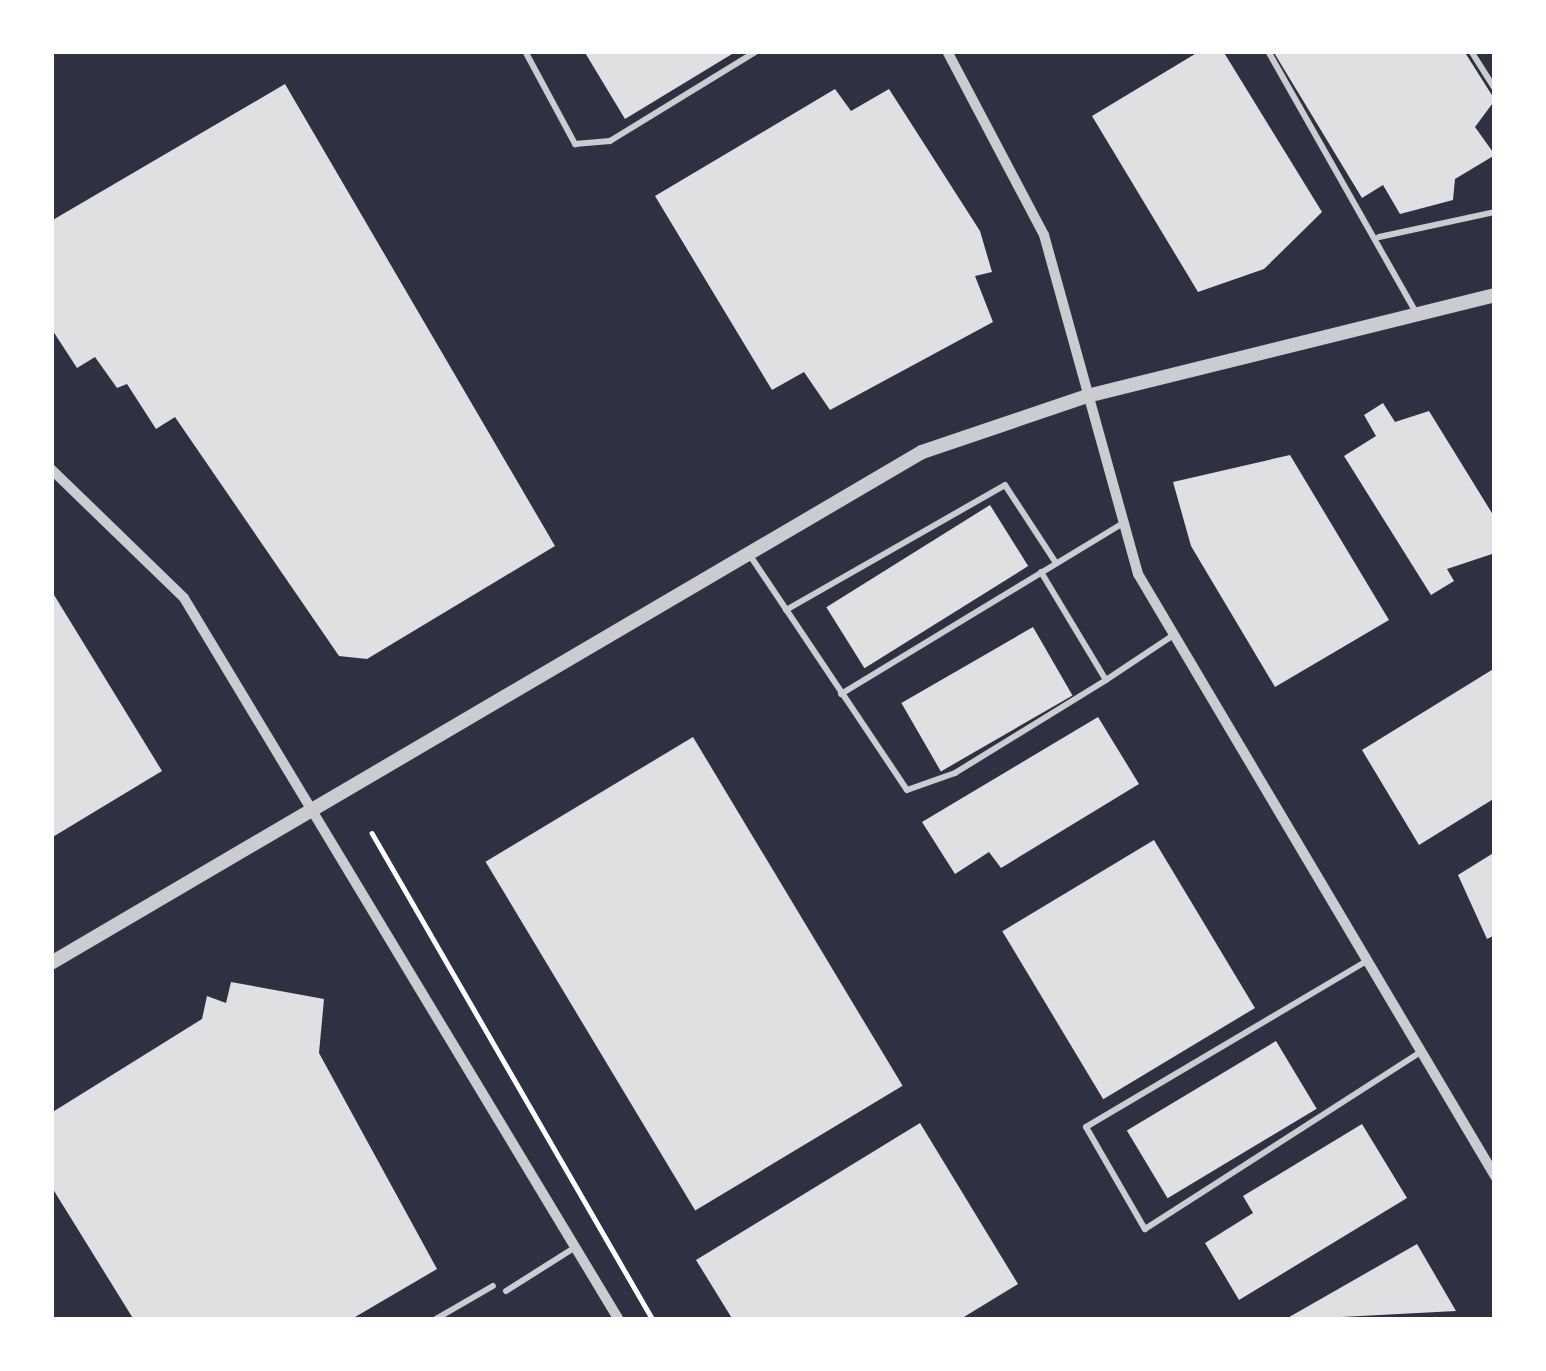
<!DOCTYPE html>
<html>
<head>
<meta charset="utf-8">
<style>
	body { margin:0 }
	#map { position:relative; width:1546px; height:1371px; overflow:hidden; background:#2d3142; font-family:Roboto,sans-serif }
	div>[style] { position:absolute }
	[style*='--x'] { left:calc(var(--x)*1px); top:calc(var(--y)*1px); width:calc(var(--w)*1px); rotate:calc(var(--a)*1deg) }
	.building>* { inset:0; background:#e0e0e3; transform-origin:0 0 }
	.path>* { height:4.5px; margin:-2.25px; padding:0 2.25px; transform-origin:2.25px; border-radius:2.25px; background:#fff }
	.service>* { height:6px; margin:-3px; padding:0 3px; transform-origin:3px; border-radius:3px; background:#caccd0 }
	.minor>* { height:10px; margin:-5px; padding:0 5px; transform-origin:5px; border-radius:5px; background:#caccd0 }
	.tertiary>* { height:14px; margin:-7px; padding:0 7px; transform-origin:7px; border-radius:7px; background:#caccd0 }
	span { translate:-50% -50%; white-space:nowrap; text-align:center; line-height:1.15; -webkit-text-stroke:12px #fff; paint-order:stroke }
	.frame { position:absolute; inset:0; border:54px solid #fff; pointer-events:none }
</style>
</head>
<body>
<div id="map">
	<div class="building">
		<div style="clip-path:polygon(584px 51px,737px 51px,625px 119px)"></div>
		<div style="clip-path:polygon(1200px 51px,1223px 51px,1322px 212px,1264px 269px,1198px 292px,1092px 116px)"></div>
		<div style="clip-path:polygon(1273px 51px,1464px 51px,1495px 100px,1475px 127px,1495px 155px,1455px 179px,1453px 200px,1400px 214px,1383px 185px,1362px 198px)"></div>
		<div style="clip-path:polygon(285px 84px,555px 546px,367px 659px,339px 656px,175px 417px,156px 429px,127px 384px,117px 388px,95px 357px,77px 368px,51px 328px,51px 221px)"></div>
		<div style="clip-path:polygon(835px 89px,851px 111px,889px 89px,980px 231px,992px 272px,975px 276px,993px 322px,830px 410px,804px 372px,772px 390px,655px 196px)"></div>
		<div style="clip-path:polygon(1383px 403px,1395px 422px,1429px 411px,1495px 518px,1495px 553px,1447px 569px,1454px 581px,1431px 595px,1344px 456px,1376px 436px,1364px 415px)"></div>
		<div style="clip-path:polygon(1290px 455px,1389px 620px,1275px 687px,1191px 546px,1173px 482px)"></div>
		<div style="left:990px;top:505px;width:72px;height:193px;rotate:58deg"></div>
		<div style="clip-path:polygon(51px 590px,162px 771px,51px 838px)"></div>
		<div style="left:1033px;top:627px;width:79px;height:152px;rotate:60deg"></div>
		<div style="clip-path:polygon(1495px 668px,1495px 798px,1419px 845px,1362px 750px)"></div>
		<div style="clip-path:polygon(1098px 717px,1139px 784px,1001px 868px,989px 852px,955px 874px,922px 822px)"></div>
		<div style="left:693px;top:737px;width:407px;height:242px;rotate:59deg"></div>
		<div style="left:1154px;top:840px;width:196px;height:177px;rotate:59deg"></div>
		<div style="clip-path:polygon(1495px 852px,1495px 935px,1487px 939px,1458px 875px)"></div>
		<div style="clip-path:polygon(231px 982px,324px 999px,319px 1053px,437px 1269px,350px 1320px,134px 1320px,51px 1186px,51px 1113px,202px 1019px,207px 996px,226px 1003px)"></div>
		<div style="left:1276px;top:1041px;width:79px;height:174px;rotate:59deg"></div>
		<div style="clip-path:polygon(920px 1123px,1018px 1284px,959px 1320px,733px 1320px,696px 1260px)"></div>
		<div style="clip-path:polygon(1362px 1124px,1407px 1198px,1239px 1300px,1205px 1243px,1253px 1213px,1243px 1196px)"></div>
		<div style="clip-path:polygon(1417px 1244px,1456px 1311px,1284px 1320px)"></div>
	</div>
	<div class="path">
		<div style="--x:372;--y:833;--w:562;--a:60.01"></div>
	</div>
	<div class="service">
		<div style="--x:525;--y:51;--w:106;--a:61.7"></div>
		<div style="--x:575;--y:144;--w:35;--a:-5"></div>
		<div style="--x:610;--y:141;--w:172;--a:-31.5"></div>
		<div style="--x:1268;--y:51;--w:302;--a:60.5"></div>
		<div style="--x:1471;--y:51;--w:45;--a:57.7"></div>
		<div style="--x:1379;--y:237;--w:119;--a:-12.2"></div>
		<div style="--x:749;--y:554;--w:284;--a:56.2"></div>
		<div style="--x:907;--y:790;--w:51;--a:-19.5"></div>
		<div style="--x:955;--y:773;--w:177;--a:-31.6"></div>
		<div style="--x:1041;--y:572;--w:126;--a:59"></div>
		<div style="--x:1106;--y:680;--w:79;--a:-33.7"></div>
		<div style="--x:786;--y:610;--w:252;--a:-29.7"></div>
		<div style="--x:1005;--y:485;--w:93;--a:56.8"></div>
		<div style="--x:841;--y:694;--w:330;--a:-31.2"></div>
		<div style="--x:1365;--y:962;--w:324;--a:149.4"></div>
		<div style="--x:1086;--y:1127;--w:118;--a:60"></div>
		<div style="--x:1145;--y:1229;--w:328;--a:-32.7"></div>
		<div style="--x:506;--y:1291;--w:80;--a:-32.3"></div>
		<div style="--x:434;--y:1320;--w:68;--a:-30"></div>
	</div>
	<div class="minor">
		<div style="--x:947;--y:51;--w:208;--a:62.2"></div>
		<div style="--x:1044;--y:235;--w:352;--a:74.5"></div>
		<div style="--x:1138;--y:574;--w:700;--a:59.33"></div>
		<div style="--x:51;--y:469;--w:185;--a:44.1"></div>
		<div style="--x:184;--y:598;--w:843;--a:58.93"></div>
	</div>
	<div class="tertiary">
		<div style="--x:51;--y:963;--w:1010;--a:-30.4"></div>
		<div style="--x:922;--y:452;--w:174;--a:-18.7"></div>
		<div style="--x:1087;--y:396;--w:420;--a:-13.9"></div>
	</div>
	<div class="frame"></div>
</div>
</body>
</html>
